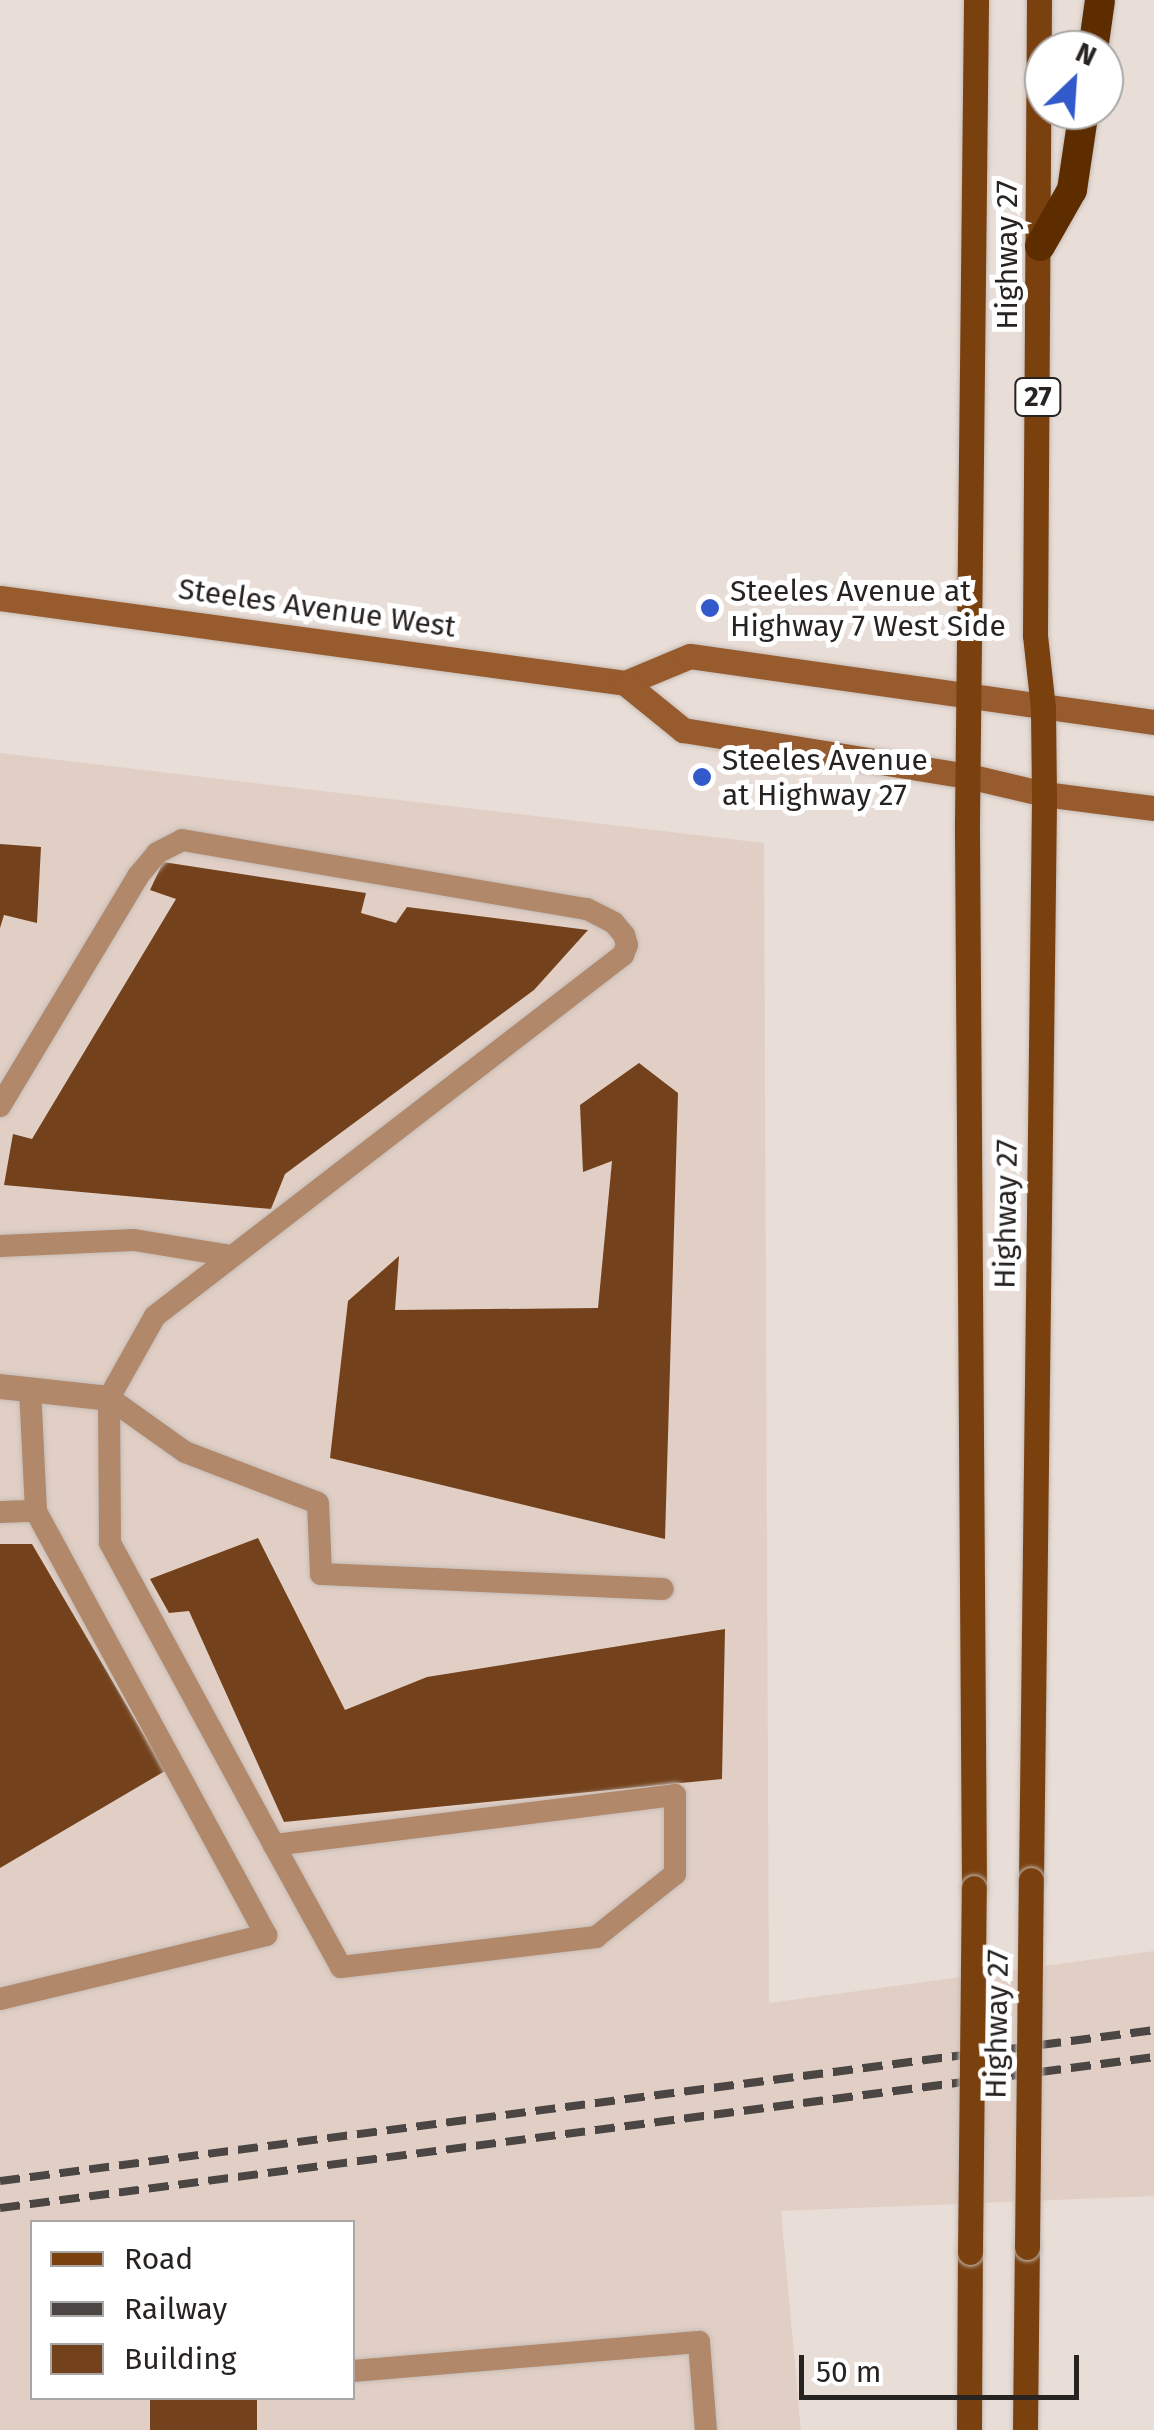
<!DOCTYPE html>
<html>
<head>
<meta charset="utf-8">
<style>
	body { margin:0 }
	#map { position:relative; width:1154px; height:2430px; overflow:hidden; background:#e9ded7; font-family:"Fira Sans",sans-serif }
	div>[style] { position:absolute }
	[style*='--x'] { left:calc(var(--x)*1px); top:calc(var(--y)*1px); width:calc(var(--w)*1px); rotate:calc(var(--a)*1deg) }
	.built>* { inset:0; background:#e1cfc5 }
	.building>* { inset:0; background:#73421c; transform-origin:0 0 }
	.roads { filter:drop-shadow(0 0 2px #c6bcb6) drop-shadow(0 0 2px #c6bcb6) }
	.lane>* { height:22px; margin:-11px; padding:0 11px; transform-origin:11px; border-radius:11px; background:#b2886b }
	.street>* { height:25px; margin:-12.5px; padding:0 12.5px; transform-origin:12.5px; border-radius:12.5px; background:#b2886b }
	.secondary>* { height:25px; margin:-12.5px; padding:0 12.5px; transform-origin:12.5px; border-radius:12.5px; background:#975b2e }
	.primary>* { height:25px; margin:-12.5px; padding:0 12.5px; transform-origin:12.5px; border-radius:12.5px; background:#7a410f }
	.highway>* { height:30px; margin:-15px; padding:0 15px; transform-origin:15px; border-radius:15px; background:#5d2d00 }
	.rail>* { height:8px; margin-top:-4px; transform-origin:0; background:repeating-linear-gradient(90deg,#4b4643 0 20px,transparent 0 30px) }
	.bridges { filter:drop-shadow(0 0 2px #c6bcb6) drop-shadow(0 0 2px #c6bcb6) }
	.primary-bridge>* { height:25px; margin:-12.5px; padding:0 12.5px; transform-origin:12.5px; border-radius:12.5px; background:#7a410f }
	.dots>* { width:28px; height:28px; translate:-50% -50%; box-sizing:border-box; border:5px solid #fff; border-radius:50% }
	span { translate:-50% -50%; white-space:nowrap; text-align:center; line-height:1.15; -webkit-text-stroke:10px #fff; paint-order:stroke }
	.shield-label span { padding:2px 8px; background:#fff; border:2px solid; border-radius:8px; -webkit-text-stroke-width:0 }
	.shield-label { font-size:28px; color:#272321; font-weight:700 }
	.street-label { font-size:30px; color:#272321 }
	.poi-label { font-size:30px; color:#272321 }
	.left { translate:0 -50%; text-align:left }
	.legend { position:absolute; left:30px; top:2220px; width:325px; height:180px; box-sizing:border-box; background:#fff; border:2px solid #a9a7a6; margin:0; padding:12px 18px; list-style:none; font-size:30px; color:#272321 }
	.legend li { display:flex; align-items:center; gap:20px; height:50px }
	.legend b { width:50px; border:2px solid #a9a7a6 }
	.north { position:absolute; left:1024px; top:30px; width:100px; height:100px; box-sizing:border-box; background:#fff; border:2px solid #a9a7a6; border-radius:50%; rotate:25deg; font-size:28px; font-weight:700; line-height:40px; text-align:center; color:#272321 }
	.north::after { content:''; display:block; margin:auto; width:35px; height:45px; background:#325aca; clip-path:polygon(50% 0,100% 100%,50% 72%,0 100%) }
	.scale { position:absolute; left:799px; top:2355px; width:280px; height:45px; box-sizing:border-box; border:5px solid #272321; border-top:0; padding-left:12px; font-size:30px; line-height:35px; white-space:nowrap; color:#272321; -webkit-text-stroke:8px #fff; paint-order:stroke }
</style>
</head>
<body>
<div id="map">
	<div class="built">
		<div style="clip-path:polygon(evenodd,0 753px,764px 843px,769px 2003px,1154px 1951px,1154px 2196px,781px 2211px,801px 2430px,0 2430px,0 753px,32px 2222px,352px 2222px,352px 2398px,32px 2398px,32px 2222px)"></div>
	</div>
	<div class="building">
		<div style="clip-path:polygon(0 844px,41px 847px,37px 923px,4px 915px,0 928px)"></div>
		<div style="clip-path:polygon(163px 862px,366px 893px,361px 913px,396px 923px,407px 907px,588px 930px,534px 990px,285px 1174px,271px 1209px,4px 1185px,13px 1134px,32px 1139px,176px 899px,150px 890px)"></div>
		<div style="clip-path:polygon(639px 1063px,678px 1093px,665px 1539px,330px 1458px,348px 1301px,399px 1256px,395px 1310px,598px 1308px,612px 1161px,583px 1172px,580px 1105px)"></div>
		<div style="clip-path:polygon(258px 1538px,345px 1710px,427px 1677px,725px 1629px,722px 1779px,284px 1822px,189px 1611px,169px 1613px,150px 1579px)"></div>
		<div style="clip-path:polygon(0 1544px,32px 1544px,165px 1771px,0 1868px)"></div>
		<div style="left:150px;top:2398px;width:107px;height:32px"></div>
	</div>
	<div class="roads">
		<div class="lane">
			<div style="--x:0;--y:1106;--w:268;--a:-59"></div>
			<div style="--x:138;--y:876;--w:30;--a:-50"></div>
			<div style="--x:157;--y:853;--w:28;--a:-27"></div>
			<div style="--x:182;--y:840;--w:411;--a:9.7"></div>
			<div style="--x:587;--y:909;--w:30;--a:27"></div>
			<div style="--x:614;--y:923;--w:16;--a:50"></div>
			<div style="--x:624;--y:935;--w:10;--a:73"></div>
			<div style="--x:627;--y:945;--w:11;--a:112"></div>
			<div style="--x:623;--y:955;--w:591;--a:142.35"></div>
			<div style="--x:155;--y:1316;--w:94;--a:119.3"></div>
			<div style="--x:109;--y:1398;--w:145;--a:89.6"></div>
			<div style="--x:110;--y:1543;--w:344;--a:61.5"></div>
			<div style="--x:274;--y:1845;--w:139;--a:61.2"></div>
			<div style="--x:341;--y:1967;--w:257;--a:-6.7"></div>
			<div style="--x:596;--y:1937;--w:101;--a:-38.6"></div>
			<div style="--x:675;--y:1874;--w:79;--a:-90"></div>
			<div style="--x:675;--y:1795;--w:404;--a:172.9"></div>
			<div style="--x:0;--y:1246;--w:134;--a:-2.6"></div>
			<div style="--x:134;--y:1240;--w:99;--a:9.3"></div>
			<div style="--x:109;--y:1398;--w:93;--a:35.4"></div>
			<div style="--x:185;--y:1452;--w:142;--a:21"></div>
			<div style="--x:318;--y:1503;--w:71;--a:87.6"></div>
			<div style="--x:321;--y:1574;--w:342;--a:2.5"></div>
			<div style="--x:0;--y:1512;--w:36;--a:-2"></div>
			<div style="--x:0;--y:1999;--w:274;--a:-13.5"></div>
			<div style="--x:266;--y:1935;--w:482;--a:-118.5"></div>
			<div style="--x:36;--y:1511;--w:122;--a:-92.8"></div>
			<div style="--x:352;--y:2371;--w:348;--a:-4.8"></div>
			<div style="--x:699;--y:2342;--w:88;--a:85.5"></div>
		</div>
		<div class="street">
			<div style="--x:0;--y:1386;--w:110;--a:6.3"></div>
		</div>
		<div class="secondary">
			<div style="--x:0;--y:598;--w:631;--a:7.74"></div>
			<div style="--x:625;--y:683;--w:70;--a:-22.6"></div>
			<div style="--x:690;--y:656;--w:469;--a:8.1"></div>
			<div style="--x:625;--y:683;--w:75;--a:39"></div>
			<div style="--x:683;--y:730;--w:289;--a:9.2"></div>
			<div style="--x:968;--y:776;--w:78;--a:13.3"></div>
			<div style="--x:1044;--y:794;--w:111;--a:7.3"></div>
		</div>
		<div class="primary">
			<div style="--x:1031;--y:1880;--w:1086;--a:-89.31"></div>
			<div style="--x:1044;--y:794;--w:86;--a:-90.7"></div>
			<div style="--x:1043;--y:708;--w:73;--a:-96.3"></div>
			<div style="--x:1035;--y:635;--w:635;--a:-89.64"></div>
			<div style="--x:974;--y:1888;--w:1066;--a:-90.38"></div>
			<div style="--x:967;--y:822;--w:822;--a:-89.37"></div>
			<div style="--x:969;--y:2430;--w:178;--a:-89.7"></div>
			<div style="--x:1025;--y:2430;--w:183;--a:-89.4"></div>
		</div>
		<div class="highway">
			<div style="--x:1093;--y:50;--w:50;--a:-82"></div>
			<div style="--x:1040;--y:246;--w:64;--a:-60.3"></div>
			<div style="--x:1072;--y:190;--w:81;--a:-81.5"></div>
		</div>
	</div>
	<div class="rail">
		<div style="--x:0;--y:2181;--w:1164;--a:-7.45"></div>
		<div style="--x:0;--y:2208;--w:1164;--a:-7.45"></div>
	</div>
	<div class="bridges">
		<div class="primary-bridge">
			<div style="--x:1027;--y:2247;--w:367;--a:-89.4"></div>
			<div style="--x:970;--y:2252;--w:364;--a:-89.4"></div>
		</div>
	</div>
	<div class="dots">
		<div style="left:710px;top:608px;background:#325aca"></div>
		<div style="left:702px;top:777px;background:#325aca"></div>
	</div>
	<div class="shield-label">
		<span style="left:1038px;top:397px">27</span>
	</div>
	<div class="street-label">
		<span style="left:1007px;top:255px;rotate:-90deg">Highway 27</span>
		<span style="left:317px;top:608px;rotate:8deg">Steeles Avenue West</span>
		<span style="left:1006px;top:1214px;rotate:-89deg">Highway 27</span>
		<span style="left:997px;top:2024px;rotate:-89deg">Highway 27</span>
	</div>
	<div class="poi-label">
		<span class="left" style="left:730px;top:608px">Steeles Avenue at<br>Highway 7 West Side</span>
		<span class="left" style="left:722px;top:777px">Steeles Avenue<br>at Highway 27</span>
	</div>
	<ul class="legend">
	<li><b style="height:12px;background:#7a410f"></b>Road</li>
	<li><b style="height:12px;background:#4b4643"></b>Railway</li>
	<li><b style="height:28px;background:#73421c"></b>Building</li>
	</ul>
	<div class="north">N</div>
	<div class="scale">50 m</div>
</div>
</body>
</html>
